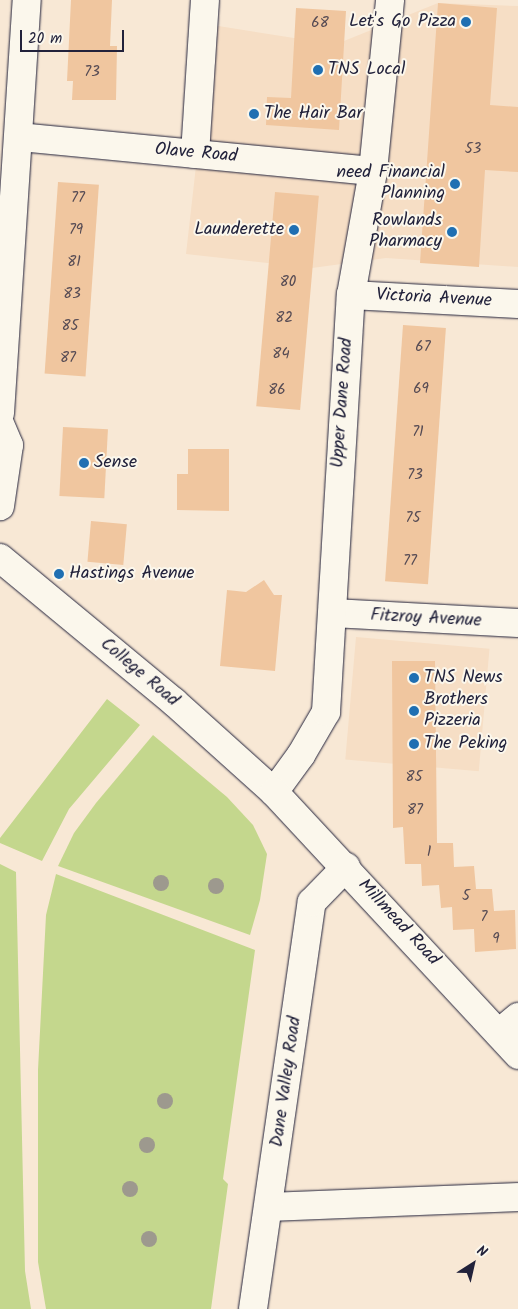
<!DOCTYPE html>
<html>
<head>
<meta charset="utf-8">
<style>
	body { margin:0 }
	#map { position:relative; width:518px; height:1309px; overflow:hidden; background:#f8e8d5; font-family:Kalam,sans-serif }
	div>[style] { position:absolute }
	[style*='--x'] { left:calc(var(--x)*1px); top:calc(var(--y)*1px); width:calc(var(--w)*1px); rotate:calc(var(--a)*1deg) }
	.built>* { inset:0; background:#f6dec5; transform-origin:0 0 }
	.green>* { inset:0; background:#c4d78d }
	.building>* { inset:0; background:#f0c69f; transform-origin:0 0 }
	.roads { filter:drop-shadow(0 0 1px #22223b) drop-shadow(0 0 1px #22223b) }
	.minor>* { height:28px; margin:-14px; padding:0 14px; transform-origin:14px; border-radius:14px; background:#fbf7ec }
	.major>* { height:28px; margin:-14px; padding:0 14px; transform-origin:14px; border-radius:14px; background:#fbf7ec }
	.trees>* { width:16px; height:16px; margin:-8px; border-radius:50%; background:#9d998e }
	.dots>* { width:14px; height:14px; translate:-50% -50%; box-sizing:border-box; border:2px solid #fbf7ec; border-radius:50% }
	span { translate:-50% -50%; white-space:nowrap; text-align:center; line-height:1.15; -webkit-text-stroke:4px #fbf7ec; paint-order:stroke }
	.number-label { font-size:15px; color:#564b54 }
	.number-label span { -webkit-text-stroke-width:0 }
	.poi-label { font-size:18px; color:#22223b }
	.right { translate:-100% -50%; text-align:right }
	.left { translate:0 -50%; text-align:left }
	.street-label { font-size:18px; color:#22223b }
	.north { position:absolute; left:448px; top:1239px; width:50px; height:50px; -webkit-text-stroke:4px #fbf7ec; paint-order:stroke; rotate:35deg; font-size:14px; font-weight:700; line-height:20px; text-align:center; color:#22223b }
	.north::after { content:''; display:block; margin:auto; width:18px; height:22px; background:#22223b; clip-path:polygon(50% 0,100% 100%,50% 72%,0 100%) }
	.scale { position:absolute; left:20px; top:30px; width:104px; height:22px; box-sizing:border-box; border:2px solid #22223b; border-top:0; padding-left:6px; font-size:15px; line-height:18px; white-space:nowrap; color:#22223b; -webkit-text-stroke:4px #fbf7ec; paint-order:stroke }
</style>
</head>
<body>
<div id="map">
	<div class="built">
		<div style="clip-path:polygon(438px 3px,518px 6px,518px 267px,386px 258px,312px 268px,186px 254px,212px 25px,294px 38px,344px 41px)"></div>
		<div style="left:356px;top:637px;width:134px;height:123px;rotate:5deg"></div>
	</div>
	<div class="green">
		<div style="clip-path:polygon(107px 699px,140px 725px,69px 809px,42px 861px,0 843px,0 838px)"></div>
		<div style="clip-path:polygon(153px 735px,227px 797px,253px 825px,267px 854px,260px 900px,250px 935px,58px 866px,74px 833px,96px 803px)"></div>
		<div style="clip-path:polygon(0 864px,16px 872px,25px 1271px,31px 1309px,0 1309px)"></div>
		<div style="clip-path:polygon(56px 874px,255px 950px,223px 1179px,228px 1184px,211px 1309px,46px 1309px,38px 1262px,38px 1070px,46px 915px)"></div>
	</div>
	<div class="building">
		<div style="clip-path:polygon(71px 0,112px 0,110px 46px,117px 46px,116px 100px,72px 100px,73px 81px,67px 81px)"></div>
		<div style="clip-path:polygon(438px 3px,497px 8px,490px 105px,518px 107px,518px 172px,485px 170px,479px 267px,420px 263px)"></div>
		<div style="clip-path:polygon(296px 8px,346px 11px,339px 130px,266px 125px,267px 97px,291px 98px)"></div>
		<div style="left:58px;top:182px;width:41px;height:192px;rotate:4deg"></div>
		<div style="left:275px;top:192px;width:44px;height:215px;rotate:5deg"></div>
		<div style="left:403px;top:325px;width:43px;height:257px;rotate:4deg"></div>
		<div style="left:63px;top:427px;width:45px;height:69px;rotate:3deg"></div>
		<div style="clip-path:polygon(188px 449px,229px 449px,229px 511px,177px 510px,177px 474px,188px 474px)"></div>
		<div style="left:91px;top:521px;width:36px;height:41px;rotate:5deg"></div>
		<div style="clip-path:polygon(264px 580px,274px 595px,282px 595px,275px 671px,220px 666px,227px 590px,246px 592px)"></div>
		<div style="clip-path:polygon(392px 661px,435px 661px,437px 843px,453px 843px,454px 867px,474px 866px,476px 889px,492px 889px,494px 911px,515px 910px,516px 949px,475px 952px,474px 929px,453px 930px,452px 907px,441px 908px,439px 885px,422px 886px,421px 864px,405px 864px,403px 827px,393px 828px)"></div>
	</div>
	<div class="roads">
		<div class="minor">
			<div style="--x:19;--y:137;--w:356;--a:5.5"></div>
			<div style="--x:195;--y:154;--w:154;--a:-86.3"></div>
			<div style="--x:351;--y:295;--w:167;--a:3.1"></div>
			<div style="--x:0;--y:413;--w:414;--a:-86.3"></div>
			<div style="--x:0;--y:424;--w:23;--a:67"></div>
			<div style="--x:9;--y:445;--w:62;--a:98.4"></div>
			<div style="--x:333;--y:613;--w:185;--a:3.1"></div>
			<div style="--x:274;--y:792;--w:46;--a:-53.9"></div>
			<div style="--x:301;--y:755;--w:50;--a:-59.8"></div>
			<div style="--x:326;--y:712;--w:418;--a:-86.6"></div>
			<div style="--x:351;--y:295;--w:126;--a:-79.9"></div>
			<div style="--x:373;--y:171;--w:172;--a:-84.3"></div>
			<div style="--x:499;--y:1033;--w:25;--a:-40"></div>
			<div style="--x:270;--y:1207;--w:248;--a:-2.3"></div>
			<div style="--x:253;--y:1309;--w:411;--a:-81.8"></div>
			<div style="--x:312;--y:902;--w:49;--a:-45.8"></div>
		</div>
		<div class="major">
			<div style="--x:0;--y:558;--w:226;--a:39.6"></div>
			<div style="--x:174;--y:702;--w:135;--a:42"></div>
			<div style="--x:274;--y:792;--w:359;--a:47.1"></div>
		</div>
	</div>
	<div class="trees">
		<div style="left:161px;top:883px"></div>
		<div style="left:216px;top:886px"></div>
		<div style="left:165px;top:1101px"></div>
		<div style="left:147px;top:1145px"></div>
		<div style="left:130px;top:1189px"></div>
		<div style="left:149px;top:1239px"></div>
	</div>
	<div class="dots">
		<div style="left:466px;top:22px;background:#1f6fb2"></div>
		<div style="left:318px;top:70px;background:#1f6fb2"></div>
		<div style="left:254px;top:114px;background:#1f6fb2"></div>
		<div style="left:455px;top:184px;background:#1f6fb2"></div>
		<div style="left:294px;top:230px;background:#1f6fb2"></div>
		<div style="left:452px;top:232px;background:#1f6fb2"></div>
		<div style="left:84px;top:463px;background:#1f6fb2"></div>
		<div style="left:59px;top:574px;background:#1f6fb2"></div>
		<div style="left:414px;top:678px;background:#1f6fb2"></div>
		<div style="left:414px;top:711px;background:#1f6fb2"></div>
		<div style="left:414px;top:744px;background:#1f6fb2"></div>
	</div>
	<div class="number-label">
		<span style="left:320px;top:24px">68</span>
		<span style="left:92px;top:73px">73</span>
		<span style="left:473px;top:150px">53</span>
		<span style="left:78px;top:199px">77</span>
		<span style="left:76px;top:231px">79</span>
		<span style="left:74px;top:263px">81</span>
		<span style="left:288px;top:283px">80</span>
		<span style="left:72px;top:295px">83</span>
		<span style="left:284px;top:319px">82</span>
		<span style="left:70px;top:327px">85</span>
		<span style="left:423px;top:348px">67</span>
		<span style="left:281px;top:355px">84</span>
		<span style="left:68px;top:359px">87</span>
		<span style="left:421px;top:390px">69</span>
		<span style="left:277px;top:391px">86</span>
		<span style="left:418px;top:433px">71</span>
		<span style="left:415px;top:476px">73</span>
		<span style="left:413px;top:519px">75</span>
		<span style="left:410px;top:562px">77</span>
		<span style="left:414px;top:778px">85</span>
		<span style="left:415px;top:811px">87</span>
		<span style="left:429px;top:853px">1</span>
		<span style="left:466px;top:897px">5</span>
		<span style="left:484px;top:918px">7</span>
		<span style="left:496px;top:940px">9</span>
	</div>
	<div class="poi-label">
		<span class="right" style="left:456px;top:22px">Let's Go Pizza</span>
		<span class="left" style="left:328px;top:70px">TNS Local</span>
		<span class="left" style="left:264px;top:114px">The Hair Bar</span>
		<span class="right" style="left:445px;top:184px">need Financial<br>Planning</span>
		<span class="right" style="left:442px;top:232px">Rowlands<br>Pharmacy</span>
		<span class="right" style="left:284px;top:230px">Launderette</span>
		<span class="left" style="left:94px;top:463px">Sense</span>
		<span class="left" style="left:69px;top:574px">Hastings Avenue</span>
		<span class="left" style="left:424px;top:678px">TNS News</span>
		<span class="left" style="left:424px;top:711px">Brothers<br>Pizzeria</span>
		<span class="left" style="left:424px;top:744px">The Peking</span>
	</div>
	<div class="street-label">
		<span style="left:196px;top:154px;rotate:5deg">Olave Road</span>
		<span style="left:434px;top:299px;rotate:3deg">Victoria Avenue</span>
		<span style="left:343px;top:403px;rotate:-86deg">Upper Dane Road</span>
		<span style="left:426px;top:619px;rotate:3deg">Fitzroy Avenue</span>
		<span style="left:139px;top:673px;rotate:40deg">College Road</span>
		<span style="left:398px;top:923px;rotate:47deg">Millmead Road</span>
		<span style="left:287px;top:1082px;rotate:-82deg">Dane Valley Road</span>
	</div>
	<div class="north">N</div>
	<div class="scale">20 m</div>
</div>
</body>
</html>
